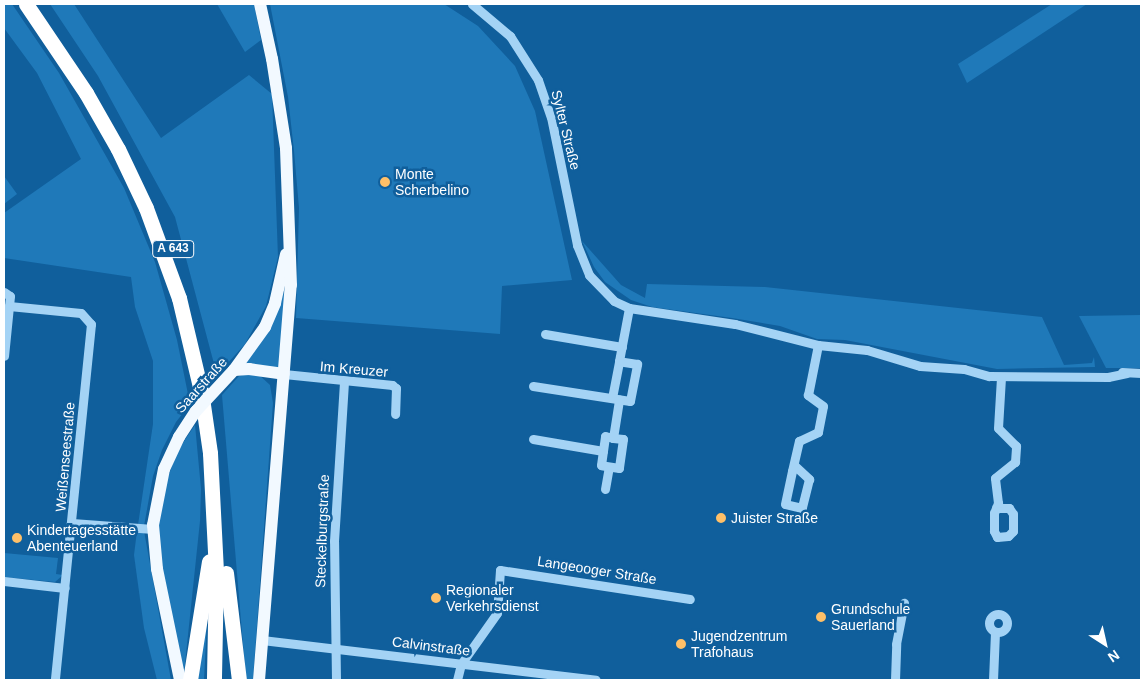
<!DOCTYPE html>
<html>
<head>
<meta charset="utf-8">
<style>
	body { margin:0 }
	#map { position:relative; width:1145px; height:684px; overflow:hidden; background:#105f9c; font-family:Helvetica,sans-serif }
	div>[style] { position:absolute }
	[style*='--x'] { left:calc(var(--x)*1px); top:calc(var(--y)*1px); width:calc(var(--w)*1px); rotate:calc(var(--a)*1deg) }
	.green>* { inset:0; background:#1f79b9 }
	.minor>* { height:9px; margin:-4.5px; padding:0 4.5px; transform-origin:4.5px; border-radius:4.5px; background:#a4d3f5 }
	.minor>.ring { margin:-4.5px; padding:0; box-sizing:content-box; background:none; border:9px solid #a4d3f5; border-radius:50% }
	.major>* { height:12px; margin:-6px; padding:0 6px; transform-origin:6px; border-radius:6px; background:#f2f9ff }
	.highway>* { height:15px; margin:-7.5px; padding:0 7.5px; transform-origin:7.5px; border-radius:7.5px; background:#fff }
	.major-bridge>* { height:12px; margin:-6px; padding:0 6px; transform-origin:6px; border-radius:6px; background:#f2f9ff }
	.dots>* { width:14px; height:14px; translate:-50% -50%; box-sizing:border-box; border:2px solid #105f9c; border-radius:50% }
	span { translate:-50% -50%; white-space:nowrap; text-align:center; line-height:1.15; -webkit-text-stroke:5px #105f9c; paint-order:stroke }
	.shield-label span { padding:1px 4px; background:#105f9c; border:1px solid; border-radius:4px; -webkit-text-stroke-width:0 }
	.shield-label { font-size:12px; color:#fff; font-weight:700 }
	.street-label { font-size:14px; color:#fff }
	.poi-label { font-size:14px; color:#fff }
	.left { translate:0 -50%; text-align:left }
	.frame { position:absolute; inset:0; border:5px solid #fff; pointer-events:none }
	.north { position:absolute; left:1080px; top:619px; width:50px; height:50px; -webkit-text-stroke:4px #105f9c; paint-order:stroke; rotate:145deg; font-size:14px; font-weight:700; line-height:20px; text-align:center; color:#fff }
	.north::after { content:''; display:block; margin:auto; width:18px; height:22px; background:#fff; clip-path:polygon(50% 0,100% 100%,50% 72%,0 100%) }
</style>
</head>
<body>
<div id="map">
	<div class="green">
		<div style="clip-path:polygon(4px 4px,12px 4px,59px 73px,124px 188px,155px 262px,177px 340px,190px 404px,176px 422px,162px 450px,153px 476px,144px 526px,138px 525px,153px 424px,153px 361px,135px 307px,131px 277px,4px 258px,4px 213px,81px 159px,37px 73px,4px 28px)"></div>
		<div style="clip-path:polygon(50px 4px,74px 4px,161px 138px,249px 75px,272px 94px,278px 257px,266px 306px,245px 344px,217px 375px,175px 217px,98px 76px)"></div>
		<div style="clip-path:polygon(217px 4px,254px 4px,261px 40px,245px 52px)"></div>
		<div style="clip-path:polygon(270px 4px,444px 4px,478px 26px,515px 66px,535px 111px,572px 280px,502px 286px,500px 334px,296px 318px,299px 208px,294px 151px,288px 97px)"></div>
		<div style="clip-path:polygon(1052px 4px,1087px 4px,967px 83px,958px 64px)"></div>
		<div style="clip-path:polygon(4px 176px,17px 194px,4px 204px)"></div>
		<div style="clip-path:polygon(582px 241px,621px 285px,645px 298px,647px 284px,765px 287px,1042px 317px,1064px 365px,1092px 363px,1094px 357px,1095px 367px,997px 369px,845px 340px,817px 339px,780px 326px,732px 318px,652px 307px,631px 300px,605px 282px,594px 267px)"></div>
		<div style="clip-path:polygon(286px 286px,279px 368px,246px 363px,272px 325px)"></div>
		<div style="clip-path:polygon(1141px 315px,1141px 368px,1106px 368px,1079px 316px)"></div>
		<div style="clip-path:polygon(251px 373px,258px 374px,270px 385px,273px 403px,253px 680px,246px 680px,222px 395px,239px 376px)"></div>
		<div style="clip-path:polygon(195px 425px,201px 489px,200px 521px,184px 673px,164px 589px,157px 538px,163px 490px,178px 450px)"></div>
		<div style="clip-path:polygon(137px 531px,144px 531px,171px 680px,157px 680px,144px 628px,134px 555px)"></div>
		<div style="clip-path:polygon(4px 553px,58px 558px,56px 574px,63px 575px,55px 582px,4px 577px)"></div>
		<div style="clip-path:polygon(207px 621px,204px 680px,195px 680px)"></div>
	</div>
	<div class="minor">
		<div style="--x:472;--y:4;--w:50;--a:40.1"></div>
		<div style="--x:510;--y:36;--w:52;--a:57.5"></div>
		<div style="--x:538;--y:80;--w:39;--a:71"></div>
		<div style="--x:551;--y:117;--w:131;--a:78.5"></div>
		<div style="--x:577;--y:245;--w:32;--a:68"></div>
		<div style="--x:589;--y:275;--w:36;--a:46"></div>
		<div style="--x:614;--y:301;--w:17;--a:25"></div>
		<div style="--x:629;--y:308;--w:107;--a:8.6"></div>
		<div style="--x:735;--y:324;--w:86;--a:14.2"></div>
		<div style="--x:818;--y:345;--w:49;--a:5.8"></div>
		<div style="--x:867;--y:350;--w:55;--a:16.8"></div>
		<div style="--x:920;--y:366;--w:44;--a:3.9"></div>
		<div style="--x:964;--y:369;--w:26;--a:16"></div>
		<div style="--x:989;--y:376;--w:119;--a:0.5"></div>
		<div style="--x:1108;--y:377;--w:19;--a:-12"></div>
		<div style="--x:4;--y:292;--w:7;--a:34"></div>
		<div style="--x:10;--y:296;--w:60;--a:95.7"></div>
		<div style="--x:9;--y:306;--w:72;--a:5.6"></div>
		<div style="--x:81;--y:313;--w:15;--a:48"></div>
		<div style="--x:91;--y:324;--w:358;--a:95.8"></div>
		<div style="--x:545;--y:334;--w:78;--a:9.6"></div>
		<div style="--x:1122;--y:372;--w:19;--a:3"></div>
		<div style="--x:284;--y:374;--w:109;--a:5.8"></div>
		<div style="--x:392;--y:385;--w:5;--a:37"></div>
		<div style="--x:396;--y:388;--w:26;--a:92"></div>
		<div style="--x:533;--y:386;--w:98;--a:8.8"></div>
		<div style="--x:630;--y:401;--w:38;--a:-79"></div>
		<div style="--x:637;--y:364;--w:18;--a:-171"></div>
		<div style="--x:619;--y:361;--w:54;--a:-79.3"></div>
		<div style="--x:612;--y:398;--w:38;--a:-79"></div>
		<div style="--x:613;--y:438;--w:10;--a:6"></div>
		<div style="--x:623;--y:439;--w:29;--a:98"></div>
		<div style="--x:619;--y:468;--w:18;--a:-171"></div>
		<div style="--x:601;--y:465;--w:29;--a:-82"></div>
		<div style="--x:605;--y:436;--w:8;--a:14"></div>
		<div style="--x:613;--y:438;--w:39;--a:-81"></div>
		<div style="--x:533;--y:439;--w:71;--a:9.7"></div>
		<div style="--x:794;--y:465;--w:21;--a:43"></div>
		<div style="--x:809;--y:479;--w:30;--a:104"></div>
		<div style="--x:802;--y:508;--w:17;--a:-167"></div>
		<div style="--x:785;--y:504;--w:34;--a:-78"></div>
		<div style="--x:792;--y:471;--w:31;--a:-77"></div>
		<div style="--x:799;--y:441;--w:21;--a:-25"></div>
		<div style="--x:818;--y:432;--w:26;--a:-79"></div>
		<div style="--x:823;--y:406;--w:19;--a:-144"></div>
		<div style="--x:808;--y:395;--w:51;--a:-78.7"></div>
		<div style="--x:605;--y:489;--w:22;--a:-80"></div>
		<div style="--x:996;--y:508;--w:13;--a:0"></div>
		<div style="--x:1009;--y:508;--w:7;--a:56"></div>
		<div style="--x:1013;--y:514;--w:17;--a:90"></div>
		<div style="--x:1013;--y:531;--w:7;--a:135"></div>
		<div style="--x:1008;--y:536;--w:11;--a:175"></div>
		<div style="--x:997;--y:537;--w:7;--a:-117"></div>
		<div style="--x:994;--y:531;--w:18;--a:-90"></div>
		<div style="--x:994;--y:513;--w:11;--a:-68"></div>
		<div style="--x:998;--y:503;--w:25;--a:-97"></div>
		<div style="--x:995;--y:478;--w:26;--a:-39"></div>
		<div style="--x:1015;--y:462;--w:16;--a:-86"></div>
		<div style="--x:1016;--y:446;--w:25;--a:-135"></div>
		<div style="--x:998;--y:428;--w:51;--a:-86.6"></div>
		<div style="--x:72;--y:523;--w:81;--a:4.2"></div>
		<div style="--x:4;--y:581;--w:61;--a:6.5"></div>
		<div class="ring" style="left:989px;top:614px;width:9px;height:9px"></div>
		<div style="--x:262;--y:640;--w:336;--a:6.8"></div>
		<div style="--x:336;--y:680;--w:139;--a:-90.8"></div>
		<div style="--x:334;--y:541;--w:159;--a:-86.4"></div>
		<div style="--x:457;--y:680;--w:16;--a:-76"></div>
		<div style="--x:461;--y:664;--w:62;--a:-54.8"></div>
		<div style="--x:497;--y:613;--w:43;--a:-86"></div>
		<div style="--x:500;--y:570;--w:192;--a:8.7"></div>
		<div style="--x:895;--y:680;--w:36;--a:-88"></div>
		<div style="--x:896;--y:644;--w:42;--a:-79"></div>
		<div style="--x:993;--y:680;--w:48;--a:-87.6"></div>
	</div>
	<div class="major">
		<div style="--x:234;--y:370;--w:53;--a:-54.2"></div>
		<div style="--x:265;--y:327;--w:26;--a:-67"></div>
		<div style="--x:275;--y:303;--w:50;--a:-77.3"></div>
		<div style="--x:234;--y:370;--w:15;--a:-4"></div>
		<div style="--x:249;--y:369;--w:35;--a:8"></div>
		<div style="--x:179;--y:437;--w:35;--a:115"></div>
		<div style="--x:164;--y:469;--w:57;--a:101.1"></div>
		<div style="--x:153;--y:525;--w:44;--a:84.8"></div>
		<div style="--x:157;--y:569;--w:113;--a:78.3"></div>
		<div style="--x:259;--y:680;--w:396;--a:-85.4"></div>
		<div style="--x:291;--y:285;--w:137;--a:-92.1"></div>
		<div style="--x:286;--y:148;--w:90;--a:-98.9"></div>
		<div style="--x:272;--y:59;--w:56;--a:-102.3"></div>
	</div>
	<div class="highway">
		<div style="--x:26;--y:4;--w:107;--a:56"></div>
		<div style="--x:86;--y:93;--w:64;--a:60.3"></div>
		<div style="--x:118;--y:149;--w:65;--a:64.6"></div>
		<div style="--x:146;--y:208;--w:96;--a:69.9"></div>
		<div style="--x:179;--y:298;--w:96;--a:76.7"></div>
		<div style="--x:201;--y:391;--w:63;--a:81.7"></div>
		<div style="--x:210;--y:453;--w:120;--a:87.1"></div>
		<div style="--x:216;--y:573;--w:107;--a:91.1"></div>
		<div style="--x:226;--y:573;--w:108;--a:83.1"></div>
		<div style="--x:190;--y:680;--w:120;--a:-80.9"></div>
	</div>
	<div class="major-bridge">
		<div style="--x:179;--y:437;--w:31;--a:-57"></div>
		<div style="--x:196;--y:411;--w:56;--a:-47.2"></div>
	</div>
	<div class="dots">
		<div style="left:385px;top:182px;background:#ffc068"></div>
		<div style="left:721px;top:518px;background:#ffc068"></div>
		<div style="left:17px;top:538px;background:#ffc068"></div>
		<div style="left:436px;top:598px;background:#ffc068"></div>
		<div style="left:821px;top:617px;background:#ffc068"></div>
		<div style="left:681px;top:644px;background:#ffc068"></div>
	</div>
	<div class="shield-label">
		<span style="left:173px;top:249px">A 643</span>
	</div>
	<div class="street-label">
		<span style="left:566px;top:130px;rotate:76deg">Sylter Straße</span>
		<span style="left:354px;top:369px;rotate:5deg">Im Kreuzer</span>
		<span style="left:201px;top:385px;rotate:-48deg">Saarstraße</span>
		<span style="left:65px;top:457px;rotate:-85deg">Weißenseestraße</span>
		<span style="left:322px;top:531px;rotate:-88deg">Steckelburgstraße</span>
		<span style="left:597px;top:570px;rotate:9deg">Langeooger Straße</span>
		<span style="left:431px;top:646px;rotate:7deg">Calvinstraße</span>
	</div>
	<div class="poi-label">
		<span class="left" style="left:395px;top:182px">Monte<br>Scherbelino</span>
		<span class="left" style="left:731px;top:518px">Juister Straße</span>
		<span class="left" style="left:27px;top:538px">Kindertagesstätte<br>Abenteuerland</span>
		<span class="left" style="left:446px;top:598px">Regionaler<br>Verkehrsdienst</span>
		<span class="left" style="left:831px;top:617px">Grundschule<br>Sauerland</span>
		<span class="left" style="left:691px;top:644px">Jugendzentrum<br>Trafohaus</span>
	</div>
	<div class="frame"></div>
	<div class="north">N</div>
</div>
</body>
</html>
